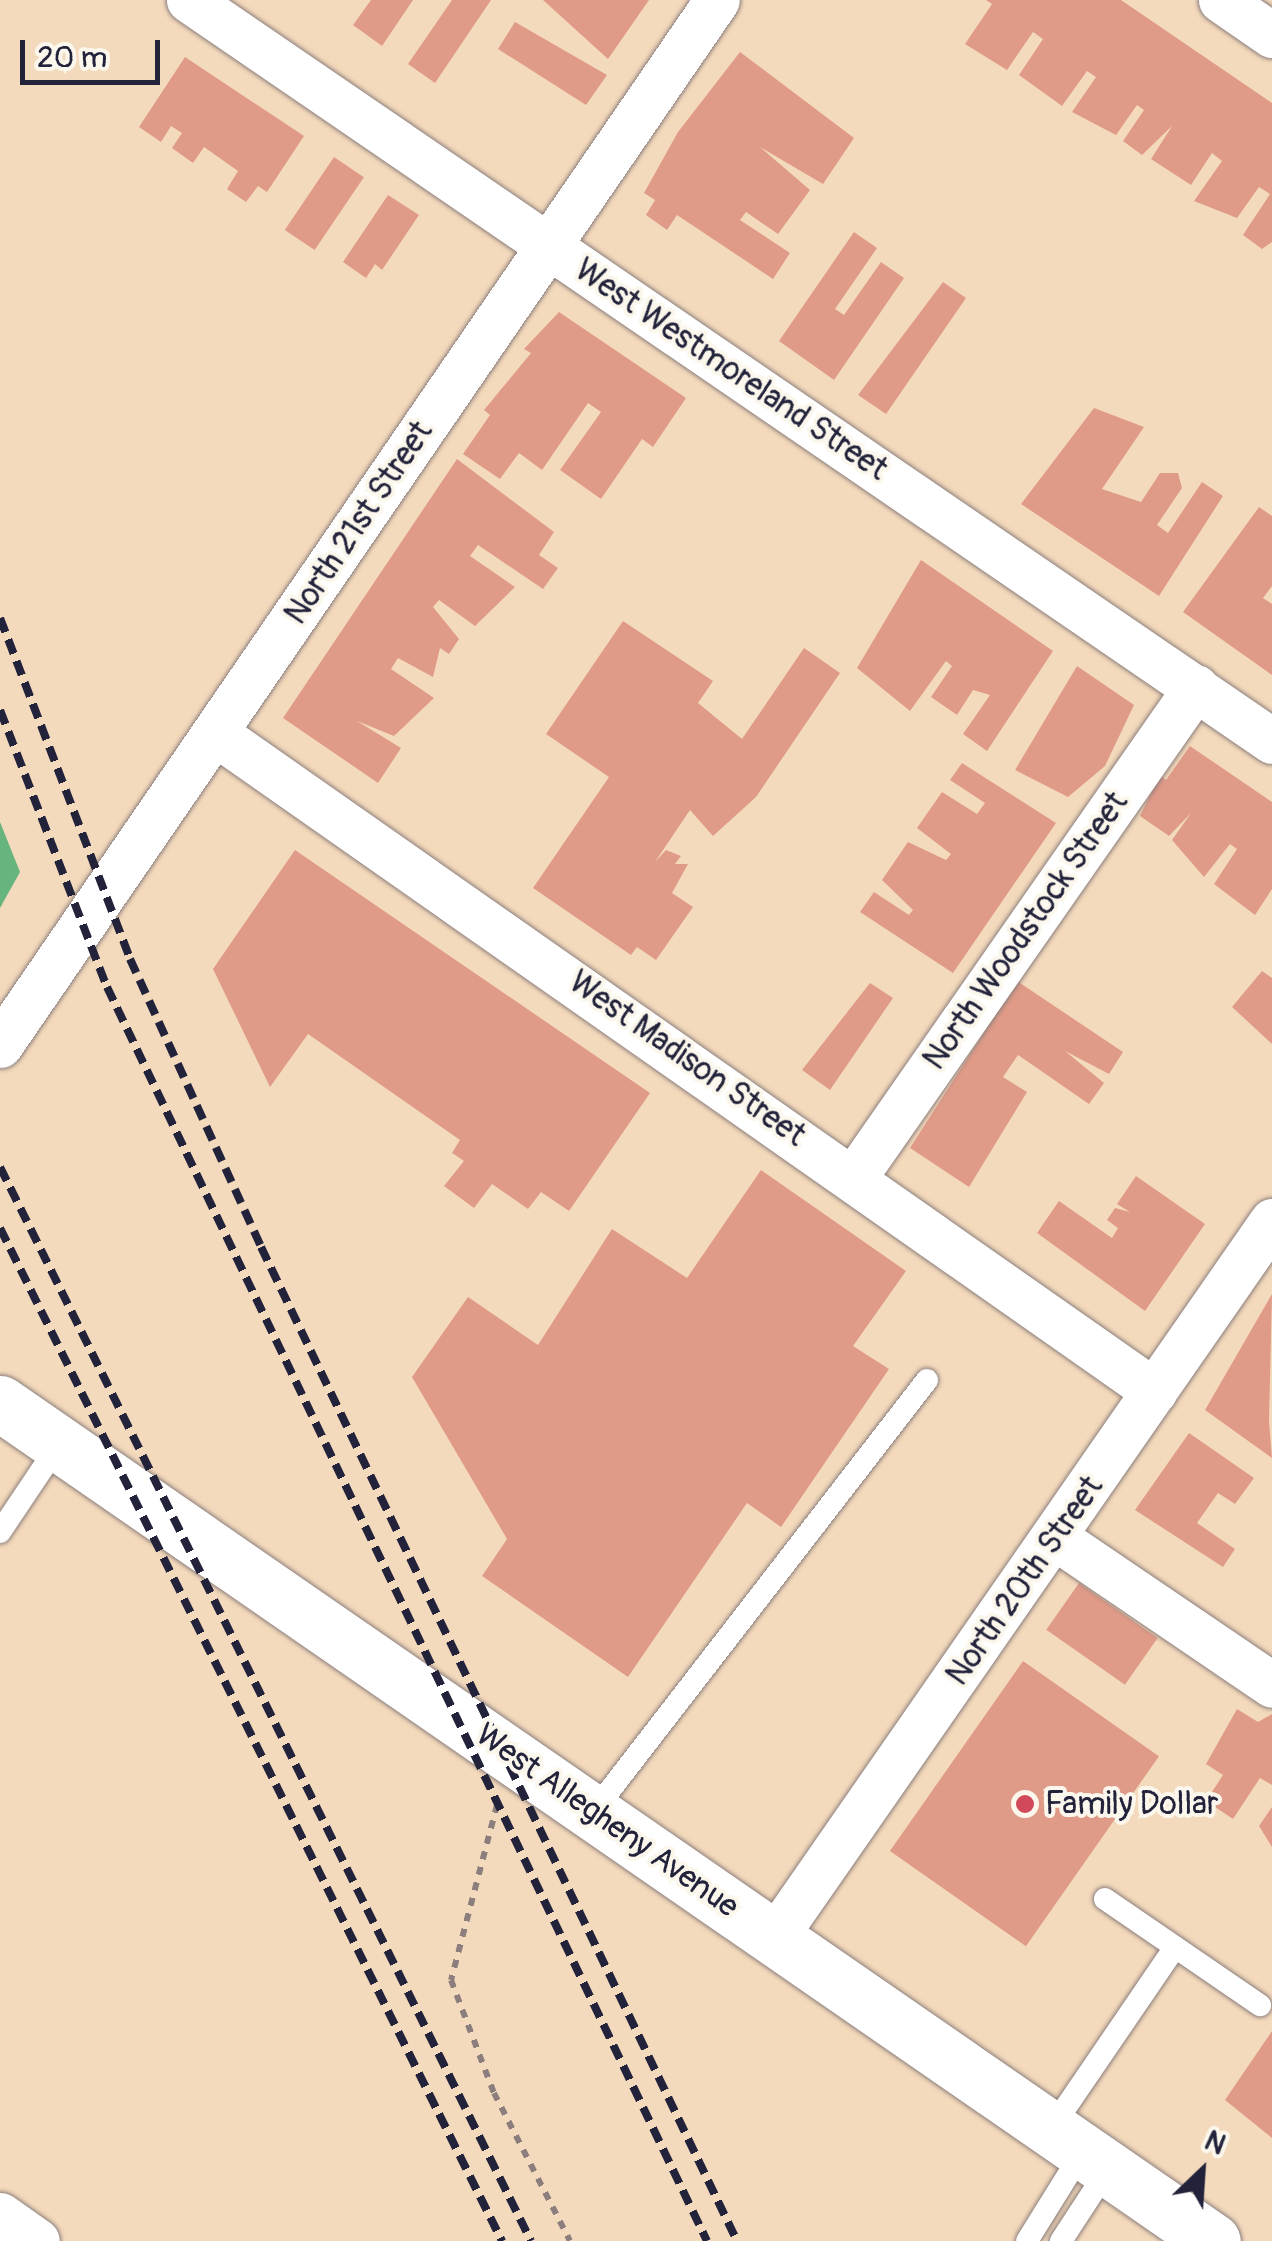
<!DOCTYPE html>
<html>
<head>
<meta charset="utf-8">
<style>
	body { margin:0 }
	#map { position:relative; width:1272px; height:2241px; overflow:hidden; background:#f4dabc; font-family:Pangolin,sans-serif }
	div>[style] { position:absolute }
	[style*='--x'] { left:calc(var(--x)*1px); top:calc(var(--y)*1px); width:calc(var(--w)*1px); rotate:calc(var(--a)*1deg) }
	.forest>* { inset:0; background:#66b47e }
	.building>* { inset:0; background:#e09b88; transform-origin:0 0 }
	.path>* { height:6px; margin-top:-3px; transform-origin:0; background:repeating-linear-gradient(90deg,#8b7e7c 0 8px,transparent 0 16px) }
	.roads { filter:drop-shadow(0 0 2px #8b7e7c) drop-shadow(0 0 2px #8b7e7c) }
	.service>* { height:22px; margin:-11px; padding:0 11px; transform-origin:11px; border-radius:11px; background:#fff }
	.minor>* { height:45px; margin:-22.5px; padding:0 22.5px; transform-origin:22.5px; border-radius:22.5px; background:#fff }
	.secondary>* { height:55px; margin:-27.5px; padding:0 27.5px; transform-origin:27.5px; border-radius:27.5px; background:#fff }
	.rail>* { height:8px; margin-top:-4px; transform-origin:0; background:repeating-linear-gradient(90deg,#22223b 0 15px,transparent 0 23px) }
	.dots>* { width:28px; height:28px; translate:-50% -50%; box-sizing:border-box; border:5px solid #fbf7ec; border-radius:50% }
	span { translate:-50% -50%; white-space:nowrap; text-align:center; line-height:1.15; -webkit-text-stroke:8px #fbf7ec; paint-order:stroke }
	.street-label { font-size:32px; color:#22223b }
	.poi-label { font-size:32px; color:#22223b }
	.left { translate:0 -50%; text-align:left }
	.north { position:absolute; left:1152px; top:2121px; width:100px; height:100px; -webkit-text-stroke:8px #fbf7ec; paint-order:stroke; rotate:25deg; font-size:28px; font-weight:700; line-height:40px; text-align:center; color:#22223b }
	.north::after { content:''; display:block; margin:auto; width:35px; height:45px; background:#22223b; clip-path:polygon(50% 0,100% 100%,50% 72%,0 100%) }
	.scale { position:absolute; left:20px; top:40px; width:140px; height:45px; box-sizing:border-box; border:5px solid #22223b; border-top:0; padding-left:12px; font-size:30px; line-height:35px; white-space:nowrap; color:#22223b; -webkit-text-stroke:8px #fbf7ec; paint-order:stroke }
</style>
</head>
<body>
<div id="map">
	<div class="forest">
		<div style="clip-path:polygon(0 822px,20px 872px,0 908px)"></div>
	</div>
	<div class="building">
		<div style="clip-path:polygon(371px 0,413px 0,382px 46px,353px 25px)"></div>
		<div style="clip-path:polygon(452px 0,491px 0,435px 83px,408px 64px)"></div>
		<div style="clip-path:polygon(543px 0,649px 0,608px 59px)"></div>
		<div style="clip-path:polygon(986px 0,1121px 0,1272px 103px,1272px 242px,1262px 249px,1243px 235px,1270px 194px,1259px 187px,1237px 218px,1194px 201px,1222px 161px,1212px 153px,1191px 185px,1151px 159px,1172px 126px,1142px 155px,1123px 141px,1144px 110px,1137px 105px,1116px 135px,1072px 112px,1096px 77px,1087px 71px,1062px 106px,1019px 75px,1043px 39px,1033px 32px,1007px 70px,965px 44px,992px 4px)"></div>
		<div style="clip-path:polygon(515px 22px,607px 75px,586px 105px,498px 49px)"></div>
		<div style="clip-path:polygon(740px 52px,854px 138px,823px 184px,760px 147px,810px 190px,778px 234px,746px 212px,740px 220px,790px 253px,773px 279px,677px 215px,667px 230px,646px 215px,655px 200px,644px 193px,678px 132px)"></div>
		<div style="clip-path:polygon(185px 57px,304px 136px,267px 192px,258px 186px,246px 202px,227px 189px,238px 171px,204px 147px,193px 163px,172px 148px,182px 133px,171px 126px,161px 142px,139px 127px)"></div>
		<div style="left:334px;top:157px;width:36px;height:88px;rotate:34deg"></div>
		<div style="clip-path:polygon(388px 195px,419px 215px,382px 270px,375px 264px,366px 278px,343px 262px)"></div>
		<div style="clip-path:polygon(854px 232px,877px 248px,835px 309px,844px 315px,881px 262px,904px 278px,834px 380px,779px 341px)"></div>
		<div style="clip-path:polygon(943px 282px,966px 298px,886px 414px,858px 395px)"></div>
		<div style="clip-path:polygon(559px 312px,686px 398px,653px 447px,642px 439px,601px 499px,560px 470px,601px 412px,588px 403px,542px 470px,519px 453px,500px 479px,463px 454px,490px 415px,484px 410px,531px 353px,524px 349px)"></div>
		<div style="clip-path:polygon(1094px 408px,1144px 427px,1102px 489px,1141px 502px,1160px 473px,1178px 473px,1182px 488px,1157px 525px,1168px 533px,1202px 482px,1223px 496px,1159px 596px,1021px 504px)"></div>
		<div style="clip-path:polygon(457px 459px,554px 532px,539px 555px,558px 568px,543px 589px,478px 545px,470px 556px,515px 587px,475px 626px,439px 600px,433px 607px,459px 639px,449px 654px,440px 648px,433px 677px,398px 658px,391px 669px,434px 698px,394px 736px,357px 721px,401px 748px,378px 783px,283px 718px)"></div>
		<div style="clip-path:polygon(1259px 507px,1272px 516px,1272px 586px,1263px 598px,1272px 604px,1272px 675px,1183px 612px)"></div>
		<div style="clip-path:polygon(921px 560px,1053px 651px,987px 751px,963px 734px,990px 695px,973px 690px,957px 715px,931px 697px,952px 666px,946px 661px,910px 711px,857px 668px)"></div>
		<div style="clip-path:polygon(623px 621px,713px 681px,698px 703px,742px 739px,804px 648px,840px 673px,756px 797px,713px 836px,690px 810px,655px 862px,666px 850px,681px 856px,675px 864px,688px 864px,672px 893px,693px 907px,656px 960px,637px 947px,631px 955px,533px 888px,609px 777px,546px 734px)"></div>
		<div style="clip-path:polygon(1077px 666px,1134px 705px,1105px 766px,1068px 797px,1015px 770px)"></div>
		<div style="clip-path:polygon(1190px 746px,1272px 802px,1272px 889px,1255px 915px,1214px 884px,1237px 849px,1230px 844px,1204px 877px,1172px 840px,1191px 813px,1169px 836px,1140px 816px,1160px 775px,1166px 780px)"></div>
		<div style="clip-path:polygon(962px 763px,1056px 823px,953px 973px,860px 912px,874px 892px,909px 915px,913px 910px,882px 880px,908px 842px,946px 860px,951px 854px,917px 828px,942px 792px,977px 814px,985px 803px,950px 780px)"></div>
		<div style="clip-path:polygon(295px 850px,650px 1093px,569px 1211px,541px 1192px,528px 1209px,492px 1184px,474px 1208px,444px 1186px,464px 1161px,452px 1153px,460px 1140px,308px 1034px,270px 1087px,213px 969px)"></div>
		<div style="clip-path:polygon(1262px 971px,1272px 978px,1272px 1044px,1232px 1007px)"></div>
		<div style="clip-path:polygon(1017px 981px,1123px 1052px,1109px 1074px,1065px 1051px,1104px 1083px,1089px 1104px,1018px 1055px,1003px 1077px,1027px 1092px,969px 1187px,910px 1148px)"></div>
		<div style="clip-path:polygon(870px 983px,893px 998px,830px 1090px,802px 1070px)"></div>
		<div style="clip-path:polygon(761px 1170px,906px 1271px,853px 1346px,889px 1369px,781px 1527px,747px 1503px,628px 1677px,482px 1576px,507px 1539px,412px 1377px,468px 1297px,538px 1345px,612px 1229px,687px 1278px)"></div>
		<div style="clip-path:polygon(1136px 1176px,1205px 1224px,1145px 1311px,1037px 1233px,1059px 1201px,1112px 1238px,1118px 1228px,1107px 1220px,1115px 1208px,1130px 1212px,1117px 1204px)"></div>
		<div style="clip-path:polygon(1272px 1294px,1269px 1421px,1272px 1458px,1205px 1410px)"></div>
		<div style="clip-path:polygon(1189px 1433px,1254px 1478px,1235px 1504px,1218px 1493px,1197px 1523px,1235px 1549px,1223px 1567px,1135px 1510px)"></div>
		<div style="left:1079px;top:1583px;width:96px;height:57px;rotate:35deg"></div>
		<div style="left:1023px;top:1661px;width:166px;height:232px;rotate:35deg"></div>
		<div style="clip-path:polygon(1237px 1709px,1258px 1722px,1272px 1714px,1272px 1785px,1260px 1778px,1233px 1819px,1206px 1801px,1223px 1775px,1206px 1764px)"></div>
		<div style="clip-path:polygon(1272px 1807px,1272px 1847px,1259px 1826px)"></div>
		<div style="clip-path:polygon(1272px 2031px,1272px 2138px,1225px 2100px)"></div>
	</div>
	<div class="path">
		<div style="--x:497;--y:1805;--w:181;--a:104.7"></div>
		<div style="--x:451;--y:1980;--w:121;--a:69.2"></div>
		<div style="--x:494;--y:2093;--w:166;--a:62.8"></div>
	</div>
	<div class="roads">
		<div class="service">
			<div style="--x:0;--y:1532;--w:106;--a:-56.2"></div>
			<div style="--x:593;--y:1812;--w:546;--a:-52.29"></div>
			<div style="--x:1105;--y:1899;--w:188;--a:34.4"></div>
			<div style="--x:1051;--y:2129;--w:220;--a:-55.7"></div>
			<div style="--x:1027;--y:2241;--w:106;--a:-58.1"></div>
			<div style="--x:1061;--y:2241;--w:86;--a:-56.9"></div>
		</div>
		<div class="minor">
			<div style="--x:189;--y:0;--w:1312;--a:34.38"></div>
			<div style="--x:1221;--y:0;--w:62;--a:34.5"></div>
			<div style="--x:215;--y:733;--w:1147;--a:35.02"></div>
			<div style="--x:0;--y:1045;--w:1267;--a:-55.55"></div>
			<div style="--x:855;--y:1176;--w:596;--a:-55.11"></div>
			<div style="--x:1056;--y:1538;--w:261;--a:34.2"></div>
			<div style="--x:774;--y:1938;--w:873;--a:-55.22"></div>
			<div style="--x:0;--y:2215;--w:45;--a:35.1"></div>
		</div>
		<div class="secondary">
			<div style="--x:0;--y:1403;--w:1474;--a:34.64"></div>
		</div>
	</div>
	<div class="rail">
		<div style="--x:0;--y:618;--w:365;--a:69.1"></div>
		<div style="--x:130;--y:959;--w:316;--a:65.5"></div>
		<div style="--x:261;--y:1247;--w:1102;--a:64.41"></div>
		<div style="--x:0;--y:710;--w:297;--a:68.9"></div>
		<div style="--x:107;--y:987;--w:1390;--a:64.43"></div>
		<div style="--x:0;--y:1167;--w:1198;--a:63.69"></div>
		<div style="--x:0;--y:1228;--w:1131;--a:63.64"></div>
	</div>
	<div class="dots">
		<div style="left:1025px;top:1804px;background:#d1495b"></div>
	</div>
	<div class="street-label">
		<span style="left:731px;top:370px;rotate:34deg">West Westmoreland Street</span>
		<span style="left:359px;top:523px;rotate:-56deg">North 21st Street</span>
		<span style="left:1026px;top:931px;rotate:-55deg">North Woodstock Street</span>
		<span style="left:687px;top:1059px;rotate:35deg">West Madison Street</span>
		<span style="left:1025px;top:1581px;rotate:-55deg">North 20th Street</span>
		<span style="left:607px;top:1821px;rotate:35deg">West Allegheny Avenue</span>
	</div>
	<div class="poi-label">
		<span class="left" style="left:1045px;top:1804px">Family Dollar</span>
	</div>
	<div class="north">N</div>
	<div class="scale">20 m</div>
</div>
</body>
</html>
